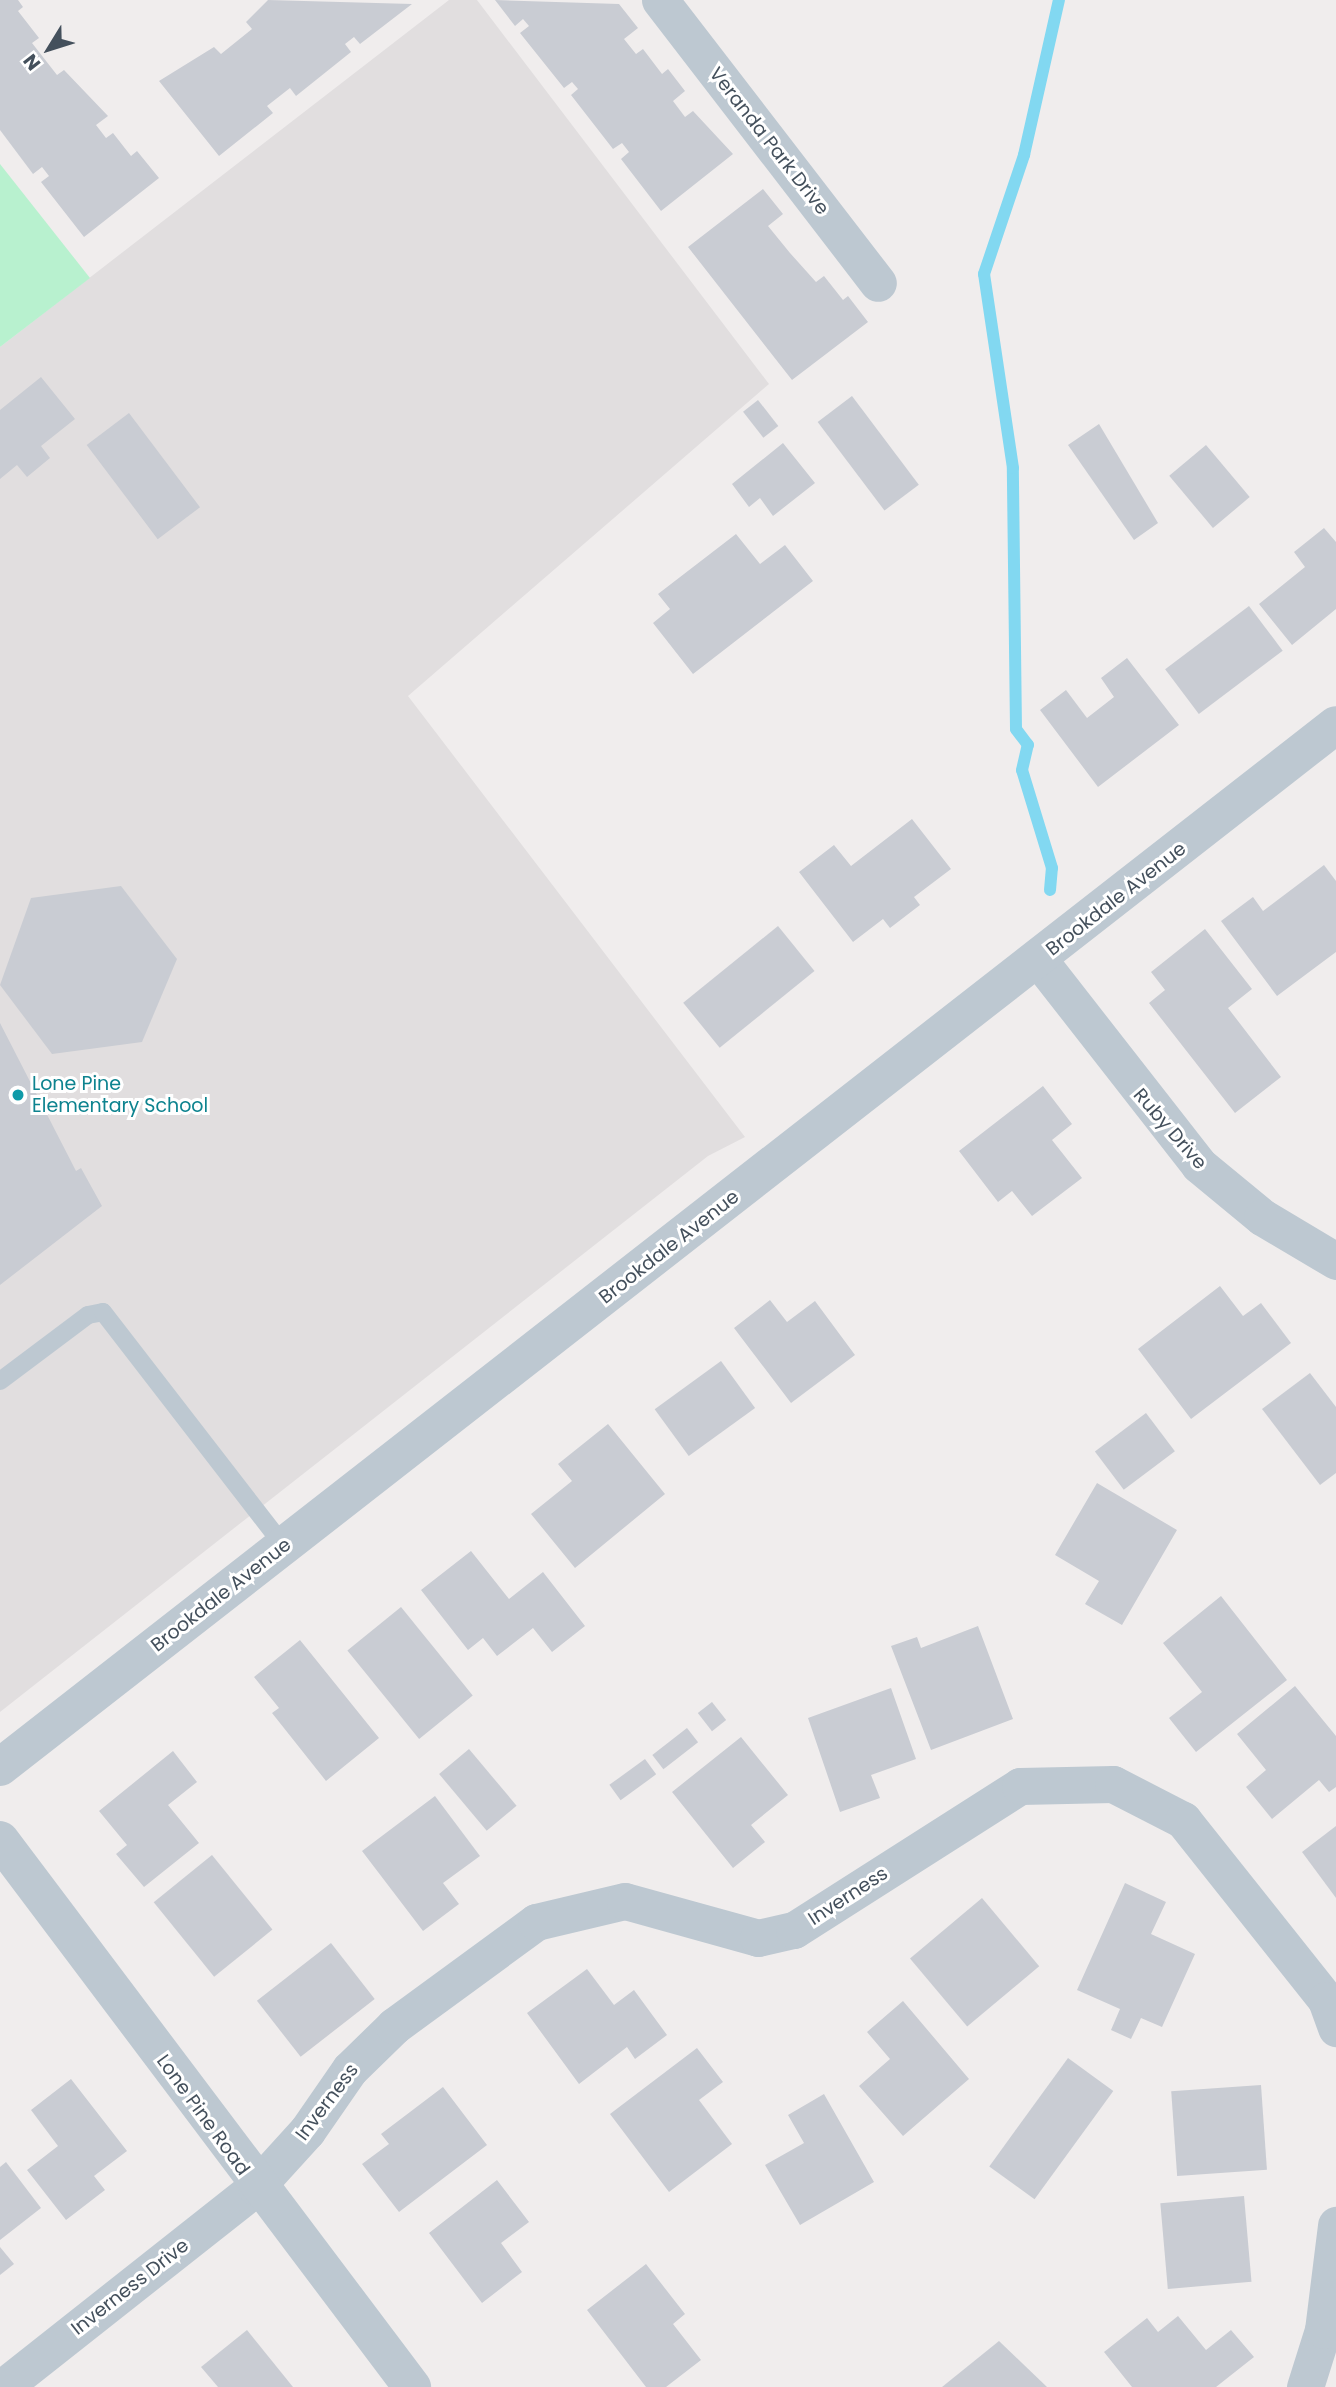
<!DOCTYPE html>
<html>
<head>
<meta charset="utf-8">
<style>
	body { margin:0 }
	#map { position:relative; width:1336px; height:2387px; overflow:hidden; background:#f0eded; font-family:Poppins,sans-serif }
	div>[style] { position:absolute }
	[style*='--x'] { left:calc(var(--x)*1px); top:calc(var(--y)*1px); width:calc(var(--w)*1px); rotate:calc(var(--a)*1deg) }
	.education>* { inset:0; background:#e1dedf }
	.green>* { inset:0; background:#b8f1cf }
	.stream>* { height:12px; margin:-6px; padding:0 6px; transform-origin:6px; border-radius:6px; background:#82d8f1 }
	.building>* { inset:0; background:#c9ccd3; transform-origin:0 0 }
	.service>* { height:18px; margin:-9px; padding:0 9px; transform-origin:9px; border-radius:9px; background:#bdc8d1 }
	.minor>* { height:37px; margin:-18.5px; padding:0 18.5px; transform-origin:18.5px; border-radius:18.5px; background:#bdc8d1 }
	.tertiary>* { height:38px; margin:-19px; padding:0 19px; transform-origin:19px; border-radius:19px; background:#bdc8d1 }
	.dots>* { width:19px; height:19px; translate:-50% -50%; box-sizing:border-box; border:4px solid #fff; border-radius:50% }
	span { translate:-50% -50%; white-space:nowrap; text-align:center; line-height:1.15; -webkit-text-stroke:6px #fff; paint-order:stroke }
	.street-label { font-size:19px; color:#44505c }
	.culture-label { font-size:19px; color:#0d838f }
	.left { translate:0 -50%; text-align:left }
	.north { position:absolute; left:14px; top:14px; width:70px; height:70px; -webkit-text-stroke:5px #fff; paint-order:stroke; rotate:232deg; font-size:19px; font-weight:700; line-height:28px; text-align:center; color:#44505c }
	.north::after { content:''; display:block; margin:auto; width:24px; height:32px; background:#44505c; clip-path:polygon(50% 0,100% 100%,50% 72%,0 100%) }
</style>
</head>
<body>
<div id="map">
	<div class="education">
		<div style="clip-path:polygon(449px 0,477px 0,769px 384px,408px 696px,745px 1137px,708px 1156px,0 1712px,0 347px)"></div>
	</div>
	<div class="green">
		<div style="clip-path:polygon(0 164px,90px 278px,0 347px)"></div>
	</div>
	<div class="stream">
		<div style="--x:1050;--y:890;--w:22;--a:-85"></div>
		<div style="--x:1052;--y:868;--w:102;--a:-107"></div>
		<div style="--x:1022;--y:770;--w:26;--a:-77"></div>
		<div style="--x:1028;--y:745;--w:20;--a:-127"></div>
		<div style="--x:1016;--y:729;--w:261;--a:-90.7"></div>
		<div style="--x:1013;--y:468;--w:196;--a:-98.5"></div>
		<div style="--x:984;--y:274;--w:126;--a:-71.4"></div>
		<div style="--x:1024;--y:155;--w:159;--a:-77.3"></div>
	</div>
	<div class="building">
		<div style="clip-path:polygon(0 0,18px 0,23px 7px,18px 11px,39px 38px,32px 43px,57px 75px,64px 70px,108px 116px,96px 125px,106px 138px,113px 133px,131px 156px,137px 151px,159px 178px,84px 237px,41px 182px,49px 176px,42px 167px,33px 174px,0 130px)"></div>
		<div style="clip-path:polygon(268px 0,412px 4px,360px 44px,354px 37px,345px 44px,351px 52px,296px 96px,290px 88px,267px 106px,273px 113px,219px 156px,159px 81px,214px 47px,221px 54px,252px 29px,246px 22px)"></div>
		<div style="clip-path:polygon(495px 0,619px 4px,638px 28px,624px 39px,636px 54px,643px 49px,662px 74px,668px 69px,685px 91px,673px 101px,685px 117px,693px 111px,733px 154px,661px 211px,621px 159px,629px 152px,622px 143px,613px 149px,571px 95px,578px 89px,572px 82px,564px 88px,520px 33px,529px 26px,523px 19px,515px 26px)"></div>
		<div style="clip-path:polygon(763px 189px,783px 214px,768px 226px,790px 253px,816px 282px,824px 276px,843px 300px,848px 296px,868px 322px,792px 380px,688px 247px)"></div>
		<div style="clip-path:polygon(41px 377px,75px 419px,41px 446px,50px 458px,27px 477px,17px 465px,0 479px,0 410px)"></div>
		<div style="left:852px;top:396px;width:111px;height:43px;rotate:53deg"></div>
		<div style="left:758px;top:400px;width:33px;height:19px;rotate:52deg"></div>
		<div style="left:129px;top:413px;width:118px;height:53px;rotate:53deg"></div>
		<div style="clip-path:polygon(1099px 424px,1158px 523px,1134px 540px,1068px 445px)"></div>
		<div style="clip-path:polygon(783px 443px,815px 483px,773px 516px,760px 498px,749px 507px,732px 484px)"></div>
		<div style="left:1206px;top:445px;width:68px;height:48px;rotate:50deg"></div>
		<div style="clip-path:polygon(1324px 528px,1336px 542px,1336px 609px,1292px 645px,1259px 604px,1305px 567px,1294px 552px)"></div>
		<div style="clip-path:polygon(736px 534px,760px 564px,785px 545px,813px 581px,693px 674px,653px 623px,670px 609px,658px 594px)"></div>
		<div style="left:1249px;top:606px;width:56px;height:105px;rotate:53deg"></div>
		<div style="clip-path:polygon(1127px 658px,1179px 725px,1098px 787px,1040px 710px,1066px 690px,1087px 718px,1114px 697px,1101px 678px)"></div>
		<div style="clip-path:polygon(912px 819px,951px 869px,914px 897px,920px 905px,890px 928px,883px 919px,853px 942px,799px 872px,834px 845px,851px 866px)"></div>
		<div style="clip-path:polygon(1324px 865px,1336px 881px,1336px 952px,1277px 996px,1221px 921px,1253px 897px,1263px 911px)"></div>
		<div style="clip-path:polygon(121px 886px,177px 959px,142px 1042px,52px 1054px,0 985px,31px 898px)"></div>
		<div style="left:778px;top:926px;width:58px;height:122px;rotate:51deg"></div>
		<div style="clip-path:polygon(1205px 929px,1252px 989px,1228px 1008px,1281px 1077px,1235px 1113px,1149px 1003px,1165px 990px,1151px 972px)"></div>
		<div style="clip-path:polygon(0 1023px,76px 1171px,81px 1168px,102px 1206px,0 1285px)"></div>
		<div style="clip-path:polygon(1043px 1086px,1072px 1124px,1052px 1140px,1082px 1178px,1032px 1216px,1012px 1191px,998px 1202px,959px 1151px)"></div>
		<div style="clip-path:polygon(1220px 1286px,1243px 1316px,1261px 1303px,1291px 1343px,1191px 1419px,1138px 1349px)"></div>
		<div style="clip-path:polygon(770px 1300px,787px 1322px,815px 1301px,855px 1355px,791px 1403px,734px 1328px)"></div>
		<div style="left:721px;top:1361px;width:58px;height:82px;rotate:54deg"></div>
		<div style="clip-path:polygon(1310px 1373px,1336px 1407px,1336px 1473px,1320px 1485px,1262px 1409px)"></div>
		<div style="left:1146px;top:1413px;width:48px;height:64px;rotate:53deg"></div>
		<div style="clip-path:polygon(608px 1424px,665px 1494px,575px 1568px,531px 1514px,572px 1481px,558px 1464px)"></div>
		<div style="clip-path:polygon(1097px 1483px,1177px 1530px,1122px 1625px,1085px 1604px,1099px 1581px,1055px 1555px)"></div>
		<div style="clip-path:polygon(471px 1551px,509px 1599px,543px 1572px,585px 1626px,552px 1652px,533px 1628px,497px 1656px,483px 1638px,468px 1650px,421px 1590px)"></div>
		<div style="clip-path:polygon(1221px 1596px,1287px 1680px,1196px 1752px,1169px 1718px,1202px 1692px,1163px 1643px)"></div>
		<div style="left:401px;top:1607px;width:114px;height:69px;rotate:51deg"></div>
		<div style="clip-path:polygon(978px 1626px,1013px 1719px,931px 1750px,891px 1646px,917px 1637px,921px 1648px)"></div>
		<div style="clip-path:polygon(300px 1640px,379px 1738px,326px 1781px,272px 1713px,279px 1708px,254px 1677px)"></div>
		<div style="clip-path:polygon(1295px 1686px,1336px 1736px,1336px 1787px,1329px 1792px,1319px 1780px,1272px 1819px,1246px 1787px,1266px 1770px,1237px 1734px)"></div>
		<div style="clip-path:polygon(891px 1688px,916px 1759px,871px 1775px,880px 1798px,840px 1812px,808px 1718px)"></div>
		<div style="left:712px;top:1702px;width:23px;height:18px;rotate:52deg"></div>
		<div style="left:687px;top:1728px;width:18px;height:44px;rotate:52deg"></div>
		<div style="clip-path:polygon(741px 1737px,788px 1795px,751px 1825px,765px 1842px,733px 1868px,672px 1792px)"></div>
		<div style="left:469px;top:1749px;width:74px;height:39px;rotate:50deg"></div>
		<div style="clip-path:polygon(173px 1751px,197px 1782px,168px 1805px,199px 1843px,144px 1887px,116px 1854px,127px 1845px,99px 1811px)"></div>
		<div style="left:645px;top:1759px;width:19px;height:44px;rotate:54deg"></div>
		<div style="clip-path:polygon(435px 1796px,480px 1856px,443px 1883px,459px 1904px,423px 1931px,362px 1851px)"></div>
		<div style="clip-path:polygon(1336px 1826px,1336px 1898px,1302px 1852px)"></div>
		<div style="left:212px;top:1855px;width:96px;height:75px;rotate:51deg"></div>
		<div style="clip-path:polygon(1125px 1883px,1166px 1902px,1151px 1934px,1195px 1954px,1162px 2027px,1141px 2018px,1131px 2039px,1111px 2030px,1120px 2009px,1077px 1990px)"></div>
		<div style="left:982px;top:1898px;width:89px;height:94px;rotate:50deg"></div>
		<div style="left:331px;top:1943px;width:71px;height:94px;rotate:52deg"></div>
		<div style="clip-path:polygon(587px 1969px,614px 2005px,634px 1990px,667px 2035px,635px 2059px,627px 2047px,579px 2084px,527px 2013px)"></div>
		<div style="clip-path:polygon(903px 2001px,969px 2079px,903px 2136px,859px 2086px,890px 2059px,867px 2032px)"></div>
		<div style="clip-path:polygon(697px 2048px,723px 2082px,699px 2100px,732px 2144px,669px 2192px,610px 2114px)"></div>
		<div style="left:1068px;top:2058px;width:56px;height:134px;rotate:36deg"></div>
		<div style="clip-path:polygon(71px 2079px,127px 2151px,94px 2176px,105px 2190px,66px 2220px,27px 2170px,58px 2146px,31px 2110px)"></div>
		<div style="left:1261px;top:2085px;width:85px;height:90px;rotate:86deg"></div>
		<div style="clip-path:polygon(443px 2087px,487px 2145px,399px 2212px,362px 2164px,389px 2144px,381px 2134px)"></div>
		<div style="clip-path:polygon(824px 2094px,874px 2182px,800px 2225px,765px 2165px,804px 2143px,788px 2115px)"></div>
		<div style="clip-path:polygon(6px 2162px,41px 2208px,0 2240px,0 2167px)"></div>
		<div style="clip-path:polygon(497px 2180px,529px 2222px,501px 2243px,522px 2272px,482px 2303px,429px 2233px)"></div>
		<div style="left:1244px;top:2196px;width:86px;height:84px;rotate:85deg"></div>
		<div style="clip-path:polygon(0 2247px,14px 2264px,0 2275px)"></div>
		<div style="clip-path:polygon(646px 2264px,685px 2314px,673px 2324px,701px 2360px,666px 2387px,646px 2387px,587px 2310px)"></div>
		<div style="clip-path:polygon(1178px 2316px,1206px 2350px,1231px 2330px,1254px 2357px,1216px 2387px,1132px 2387px,1104px 2352px,1147px 2318px,1158px 2332px)"></div>
		<div style="clip-path:polygon(247px 2330px,293px 2387px,218px 2387px,201px 2367px)"></div>
		<div style="clip-path:polygon(999px 2341px,1047px 2387px,942px 2387px)"></div>
	</div>
	<div class="service">
		<div style="--x:0;--y:1381;--w:110;--a:-36.9"></div>
		<div style="--x:88;--y:1315;--w:15;--a:-11"></div>
		<div style="--x:103;--y:1312;--w:296;--a:52.3"></div>
	</div>
	<div class="minor">
		<div style="--x:660;--y:0;--w:357;--a:52.4"></div>
		<div style="--x:1039;--y:960;--w:260;--a:52"></div>
		<div style="--x:1199;--y:1165;--w:82;--a:39.5"></div>
		<div style="--x:1262;--y:1217;--w:86;--a:30.7"></div>
		<div style="--x:3;--y:2387;--w:323;--a:-38.3"></div>
		<div style="--x:256;--y:2187;--w:76;--a:-47.7"></div>
		<div style="--x:307;--y:2131;--w:75;--a:-55.3"></div>
		<div style="--x:350;--y:2069;--w:62;--a:-44.3"></div>
		<div style="--x:394;--y:2026;--w:176;--a:-36.2"></div>
		<div style="--x:536;--y:1922;--w:91;--a:-13.3"></div>
		<div style="--x:625;--y:1901;--w:138;--a:15.5"></div>
		<div style="--x:758;--y:1938;--w:37;--a:-13"></div>
		<div style="--x:794;--y:1930;--w:268;--a:-32.5"></div>
		<div style="--x:1020;--y:1786;--w:93;--a:-1.2"></div>
		<div style="--x:1113;--y:1784;--w:79;--a:27.2"></div>
		<div style="--x:1183;--y:1820;--w:230;--a:51.5"></div>
		<div style="--x:1326;--y:2000;--w:30;--a:70"></div>
		<div style="--x:1305;--y:2387;--w:60;--a:-72.5"></div>
		<div style="--x:1323;--y:2330;--w:106;--a:-82.9"></div>
	</div>
	<div class="tertiary">
		<div style="--x:0;--y:1767;--w:1694;--a:-37.95"></div>
		<div style="--x:0;--y:1840;--w:685;--a:53.01"></div>
	</div>
	<div class="dots">
		<div style="left:18px;top:1095px;background:#0f9aa8"></div>
	</div>
	<div class="street-label">
		<span style="left:769px;top:141px;rotate:52deg">Veranda Park Drive</span>
		<span style="left:1116px;top:899px;rotate:-38deg">Brookdale Avenue</span>
		<span style="left:1170px;top:1129px;rotate:49deg">Ruby Drive</span>
		<span style="left:669px;top:1247px;rotate:-38deg">Brookdale Avenue</span>
		<span style="left:221px;top:1595px;rotate:-38deg">Brookdale Avenue</span>
		<span style="left:848px;top:1896px;rotate:-33deg">Inverness</span>
		<span style="left:327px;top:2102px;rotate:-53deg">Inverness</span>
		<span style="left:203px;top:2115px;rotate:54deg">Lone Pine Road</span>
		<span style="left:130px;top:2287px;rotate:-38deg">Inverness Drive</span>
	</div>
	<div class="culture-label">
		<span class="left" style="left:32px;top:1095px">Lone Pine<br>Elementary School</span>
	</div>
	<div class="north">N</div>
</div>
</body>
</html>
